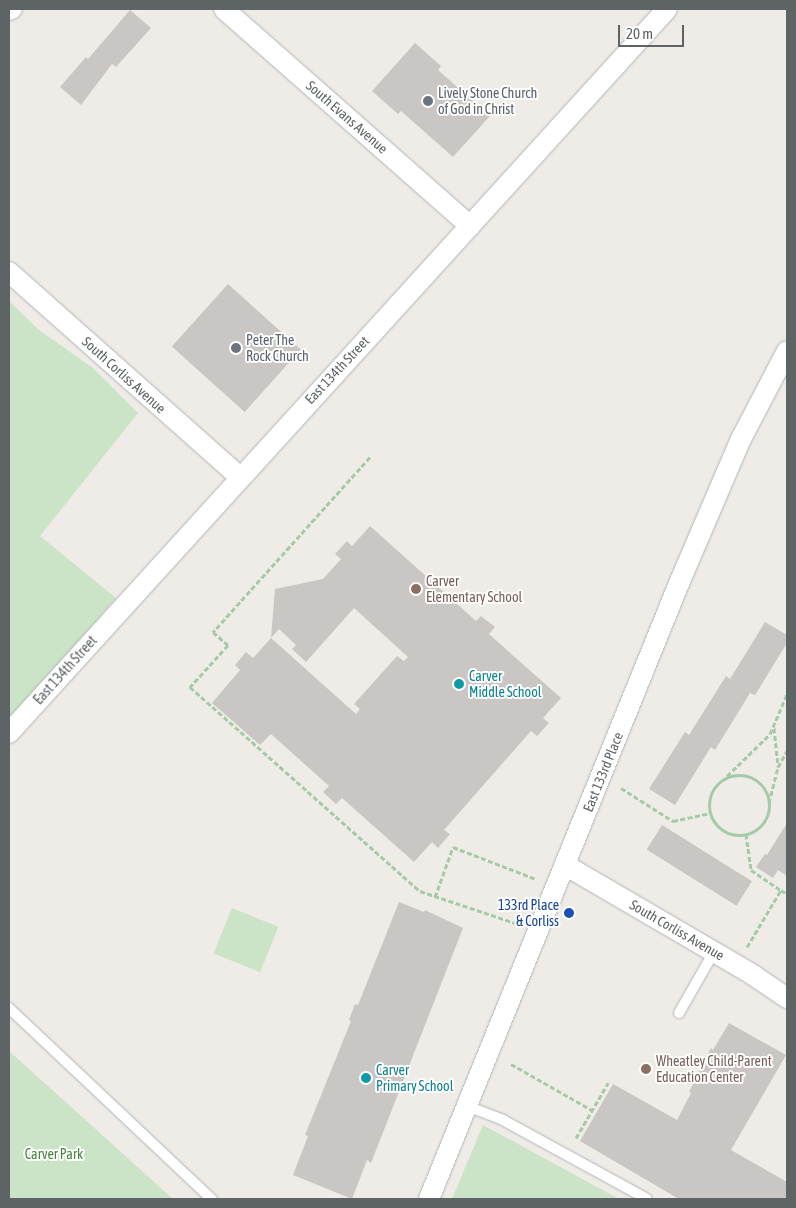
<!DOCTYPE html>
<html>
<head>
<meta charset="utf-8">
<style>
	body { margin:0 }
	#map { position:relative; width:796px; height:1208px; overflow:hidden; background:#efebe7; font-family:"Asap Condensed",sans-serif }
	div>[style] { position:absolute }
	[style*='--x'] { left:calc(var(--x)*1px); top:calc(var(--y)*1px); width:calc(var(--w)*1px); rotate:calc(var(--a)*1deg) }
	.green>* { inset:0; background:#cbe3c6; transform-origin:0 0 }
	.building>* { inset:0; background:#cac6c3; transform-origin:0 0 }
	.path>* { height:3px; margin-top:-1.5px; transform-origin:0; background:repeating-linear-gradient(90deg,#a4cba7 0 5px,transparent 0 7.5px) }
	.path>.ring { margin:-1.5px; padding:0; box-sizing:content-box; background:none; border:3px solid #a4cba7; border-radius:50% }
	.roads { filter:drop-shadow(0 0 1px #b1b5b7) drop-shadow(0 0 1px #b1b5b7) }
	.lane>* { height:10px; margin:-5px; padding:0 5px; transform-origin:5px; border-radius:5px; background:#fff }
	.street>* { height:20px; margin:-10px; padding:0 10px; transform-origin:10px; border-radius:10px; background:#fff }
	.dots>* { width:14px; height:14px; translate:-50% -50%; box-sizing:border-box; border:2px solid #fff; border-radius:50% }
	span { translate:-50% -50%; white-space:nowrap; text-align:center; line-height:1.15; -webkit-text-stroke:4px #fff; paint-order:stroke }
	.worship-label { font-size:14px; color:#5b616d }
	.left { translate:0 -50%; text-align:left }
	.street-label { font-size:14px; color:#5e6365 }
	.education-label { font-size:14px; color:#785e54 }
	.culture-label { font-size:14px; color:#0d838f }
	.transit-label { font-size:14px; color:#164399 }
	.right { translate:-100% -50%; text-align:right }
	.park-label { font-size:14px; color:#49833f }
	.frame { position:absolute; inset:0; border:10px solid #5e6365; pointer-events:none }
	.scale { position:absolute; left:618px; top:25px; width:66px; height:22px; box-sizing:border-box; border:2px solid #5e6365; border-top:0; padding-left:6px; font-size:15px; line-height:18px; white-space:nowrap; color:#5e6365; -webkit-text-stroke:4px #fff; paint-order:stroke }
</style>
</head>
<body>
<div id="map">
	<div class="green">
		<div style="clip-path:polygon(9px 301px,39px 330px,93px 368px,138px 413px,40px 536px,116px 598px,9px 721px)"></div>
		<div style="left:232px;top:908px;width:50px;height:49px;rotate:22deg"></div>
		<div style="clip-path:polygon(9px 1051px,173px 1199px,9px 1199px)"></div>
		<div style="clip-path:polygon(483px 1125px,619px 1199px,452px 1199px)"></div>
	</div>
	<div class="building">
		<div style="clip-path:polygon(130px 10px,151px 28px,116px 67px,112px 64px,81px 105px,60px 87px,86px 57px,88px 59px)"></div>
		<div style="clip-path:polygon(415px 43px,441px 66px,438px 70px,490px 116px,453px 157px,401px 111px,398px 114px,372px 91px)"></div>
		<div style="left:228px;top:284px;width:98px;height:84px;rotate:42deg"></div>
		<div style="clip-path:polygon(evenodd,370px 526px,476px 621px,481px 616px,495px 627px,489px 634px,561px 698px,543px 718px,549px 723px,537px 736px,531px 731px,444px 830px,450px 834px,438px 848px,432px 842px,414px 862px,342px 798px,336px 804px,323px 792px,329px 786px,271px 734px,260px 745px,212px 703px,240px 670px,235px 665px,246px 652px,253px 658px,271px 638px,275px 589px,323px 579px,341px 559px,335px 554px,347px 541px,352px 546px,370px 526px,354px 608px,408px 657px,404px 661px,397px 656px,354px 704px,360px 709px,356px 714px,271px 638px,279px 629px,296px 645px,292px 649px,306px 662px,354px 608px)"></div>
		<div style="clip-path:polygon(765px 622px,787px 635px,787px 643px,755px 695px,750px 693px,715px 750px,711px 747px,675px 805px,649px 789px,685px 732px,689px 735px,726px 676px,730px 679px)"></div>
		<div style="clip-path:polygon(787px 823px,787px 876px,778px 870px,773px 878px,756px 867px,765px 854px,767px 855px)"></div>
		<div style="left:662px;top:825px;width:106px;height:29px;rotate:32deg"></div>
		<div style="clip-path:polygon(399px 902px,424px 912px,425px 910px,463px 928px,371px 1163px,367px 1160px,352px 1199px,293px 1175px,308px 1136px,305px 1135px,351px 1021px,349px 1020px,355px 1004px,358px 1005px)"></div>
		<div style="clip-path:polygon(729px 1023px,786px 1055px,731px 1150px,787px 1182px,786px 1199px,679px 1199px,580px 1141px,613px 1084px,677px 1120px,691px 1093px,689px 1092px,711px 1048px,713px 1050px)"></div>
	</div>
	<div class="path">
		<div style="--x:370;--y:457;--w:235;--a:131.9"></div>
		<div style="--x:213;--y:632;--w:20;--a:41"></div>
		<div style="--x:228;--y:645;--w:57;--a:132.1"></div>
		<div style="--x:190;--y:687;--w:307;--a:41.6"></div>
		<div style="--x:420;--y:891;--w:103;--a:18.6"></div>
		<div style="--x:774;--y:728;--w:39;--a:84"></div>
		<div class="ring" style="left:709px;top:775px;width:57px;height:57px"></div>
		<div style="--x:727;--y:776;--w:60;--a:-44.3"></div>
		<div style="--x:770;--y:734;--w:43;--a:-67"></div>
		<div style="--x:621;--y:788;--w:62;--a:32.4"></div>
		<div style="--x:673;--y:821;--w:38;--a:-12"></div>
		<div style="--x:769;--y:803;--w:37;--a:-76"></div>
		<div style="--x:778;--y:767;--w:18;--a:-61"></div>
		<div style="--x:746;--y:834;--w:36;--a:82"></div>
		<div style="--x:751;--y:870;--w:36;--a:34"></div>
		<div style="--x:435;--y:897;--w:53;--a:-70.2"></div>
		<div style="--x:453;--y:847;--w:89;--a:21.1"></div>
		<div style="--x:747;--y:947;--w:66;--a:-59.2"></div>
		<div style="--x:781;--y:890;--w:7;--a:34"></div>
		<div style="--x:511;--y:1064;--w:93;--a:29.6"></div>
		<div style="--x:576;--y:1138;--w:64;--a:-59.8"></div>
	</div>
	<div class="roads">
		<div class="lane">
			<div style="--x:9;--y:1008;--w:279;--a:43.3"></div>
			<div style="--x:679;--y:1013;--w:70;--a:-60.2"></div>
			<div style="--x:467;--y:1106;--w:36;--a:21"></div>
			<div style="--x:501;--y:1119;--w:166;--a:28.7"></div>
		</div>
		<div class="street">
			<div style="--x:224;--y:9;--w:328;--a:41.4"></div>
			<div style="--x:9;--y:10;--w:3;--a:-18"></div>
			<div style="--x:9;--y:272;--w:309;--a:41.6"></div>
			<div style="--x:9;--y:733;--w:978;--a:-47.73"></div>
			<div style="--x:565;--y:865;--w:218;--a:30.3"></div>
			<div style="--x:753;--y:975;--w:41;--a:34.1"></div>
			<div style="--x:429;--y:1199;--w:667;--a:-67.9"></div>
			<div style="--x:680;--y:581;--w:155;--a:-66.8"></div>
			<div style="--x:741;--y:439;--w:99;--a:-62.4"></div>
		</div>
	</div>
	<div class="dots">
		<div style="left:428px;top:101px;background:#6b7280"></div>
		<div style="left:236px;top:348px;background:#6b7280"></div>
		<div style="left:416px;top:589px;background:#8d6e63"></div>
		<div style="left:459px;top:684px;background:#0f9aa8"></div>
		<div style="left:569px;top:913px;background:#1a4fb4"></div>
		<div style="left:646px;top:1069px;background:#8d6e63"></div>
		<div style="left:366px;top:1078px;background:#0f9aa8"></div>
	</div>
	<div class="worship-label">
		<span class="left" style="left:438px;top:101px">Lively Stone Church<br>of God in Christ</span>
		<span class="left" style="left:246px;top:348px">Peter The<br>Rock Church</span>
	</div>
	<div class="street-label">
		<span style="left:347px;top:117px;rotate:41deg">South Evans Avenue</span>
		<span style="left:337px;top:370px;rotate:-47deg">East 134th Street</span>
		<span style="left:124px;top:375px;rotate:42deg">South Corliss Avenue</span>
		<span style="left:65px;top:670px;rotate:-48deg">East 134th Street</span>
		<span style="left:603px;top:772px;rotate:-68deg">East 133rd Place</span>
		<span style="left:677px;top:930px;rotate:30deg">South Corliss Avenue</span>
	</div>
	<div class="education-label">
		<span class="left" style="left:426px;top:589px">Carver<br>Elementary School</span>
		<span class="left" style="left:656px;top:1069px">Wheatley Child-Parent<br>Education Center</span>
	</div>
	<div class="culture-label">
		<span class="left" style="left:469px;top:684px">Carver<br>Middle School</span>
		<span class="left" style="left:376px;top:1078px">Carver<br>Primary School</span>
	</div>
	<div class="transit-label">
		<span class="right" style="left:559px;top:913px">133rd Place<br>&amp; Corliss</span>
	</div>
	<div class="park-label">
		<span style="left:54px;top:1154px">Carver Park</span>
	</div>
	<div class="frame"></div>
	<div class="scale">20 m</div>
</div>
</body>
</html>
